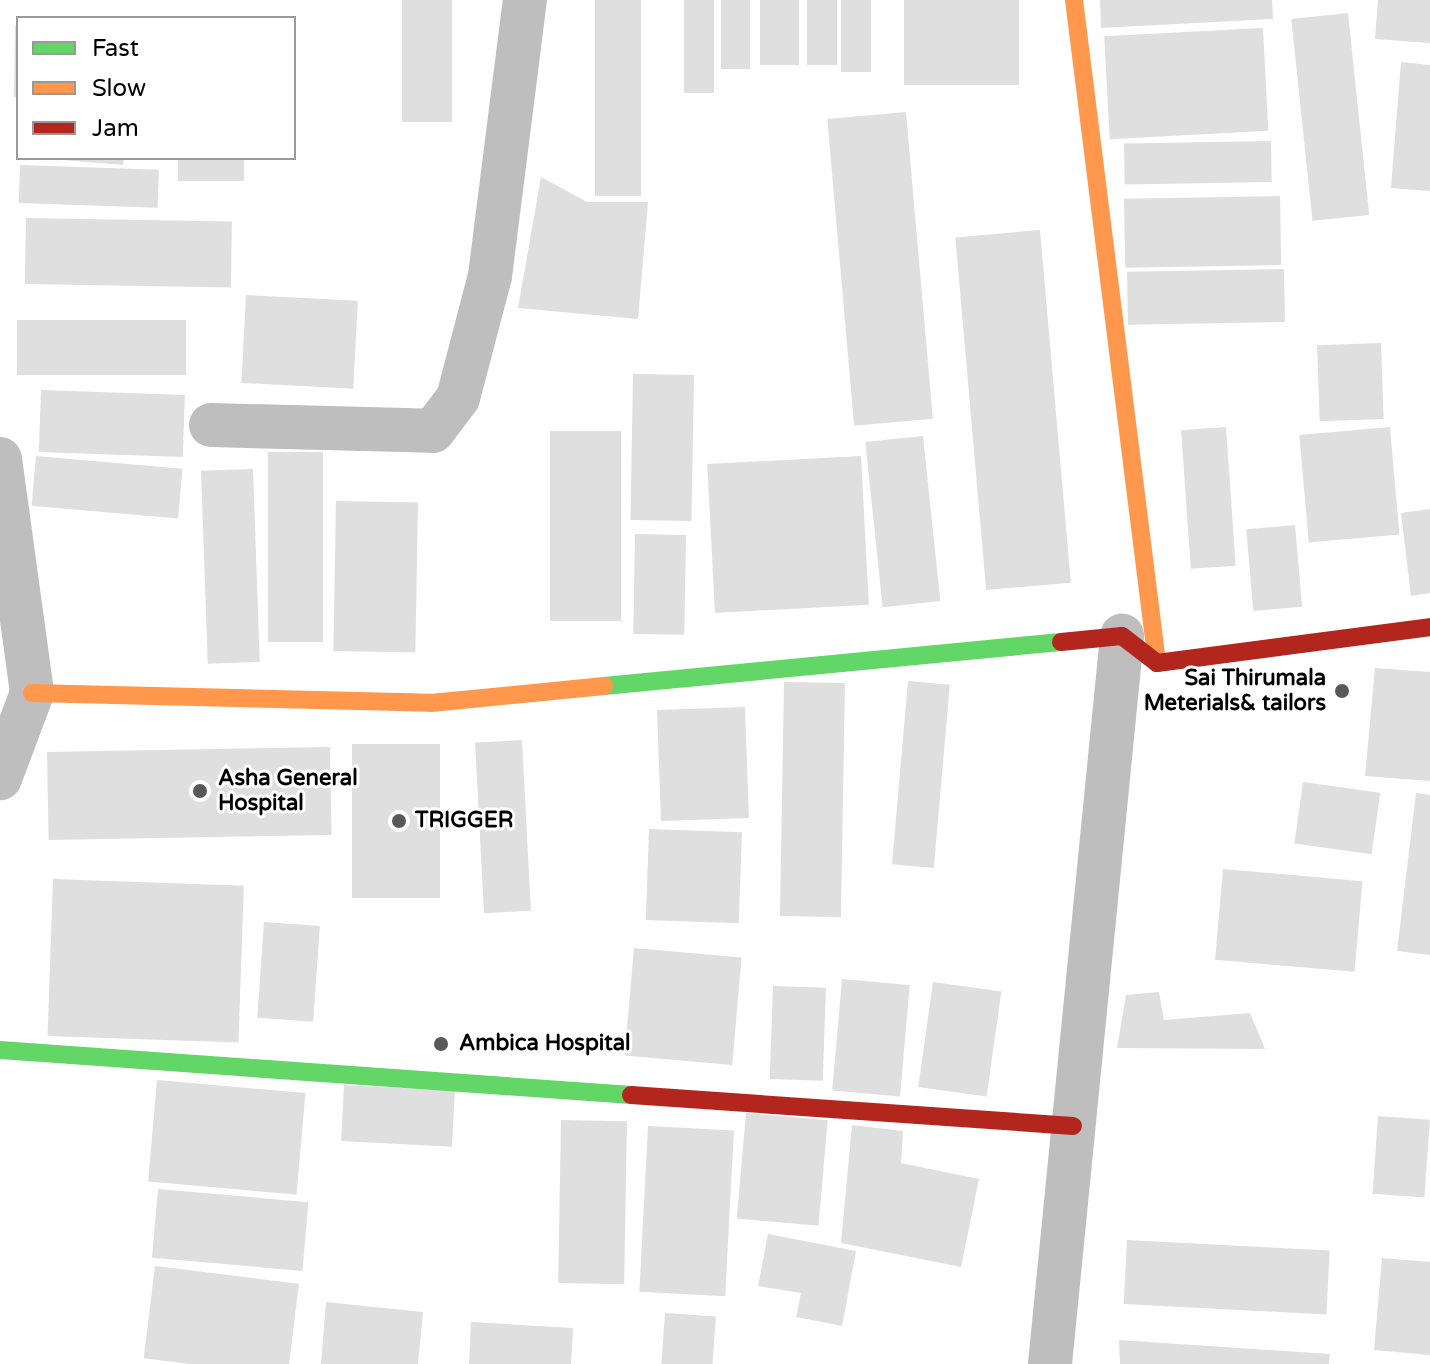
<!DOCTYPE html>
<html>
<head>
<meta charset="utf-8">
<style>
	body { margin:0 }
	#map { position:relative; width:1430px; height:1364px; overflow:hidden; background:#fff; font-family:"Varela Round",sans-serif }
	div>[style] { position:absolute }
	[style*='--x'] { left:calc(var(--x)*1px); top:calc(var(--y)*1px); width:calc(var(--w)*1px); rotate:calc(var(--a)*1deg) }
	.building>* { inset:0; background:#dfdfdf; transform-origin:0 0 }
	.street>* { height:44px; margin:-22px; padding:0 22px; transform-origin:22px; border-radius:22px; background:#bebebe }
	.fast>* { height:18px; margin:-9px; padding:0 9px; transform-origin:9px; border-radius:9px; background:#63d668 }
	.slow>* { height:18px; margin:-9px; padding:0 9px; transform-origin:9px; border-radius:9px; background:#ff974d }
	.jam>* { height:18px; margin:-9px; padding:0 9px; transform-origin:9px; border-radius:9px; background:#b3261e }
	.dots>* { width:22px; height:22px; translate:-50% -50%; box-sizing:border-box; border:4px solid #fff; border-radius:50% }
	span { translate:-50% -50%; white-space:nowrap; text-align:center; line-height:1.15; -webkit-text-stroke:6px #fff; paint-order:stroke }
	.poi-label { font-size:22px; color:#000; font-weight:700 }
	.right { translate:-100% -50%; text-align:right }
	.left { translate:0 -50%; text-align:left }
	.legend { position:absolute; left:16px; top:16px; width:280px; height:144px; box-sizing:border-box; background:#fff; border:2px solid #999; margin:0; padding:10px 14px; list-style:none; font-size:24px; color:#000 }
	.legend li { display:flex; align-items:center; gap:16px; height:40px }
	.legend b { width:40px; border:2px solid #999 }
</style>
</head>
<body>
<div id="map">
	<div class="building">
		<div style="left:402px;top:0;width:50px;height:122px"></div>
		<div style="left:595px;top:0;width:46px;height:196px"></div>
		<div style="left:684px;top:0;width:30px;height:93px"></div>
		<div style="left:721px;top:0;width:29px;height:69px"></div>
		<div style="left:760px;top:0;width:39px;height:65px"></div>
		<div style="left:807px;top:0;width:30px;height:65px"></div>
		<div style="left:841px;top:0;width:30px;height:72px"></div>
		<div style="left:904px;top:0;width:115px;height:85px"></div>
		<div style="clip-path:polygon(1100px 0,1272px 0,1273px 19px,1101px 28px)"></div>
		<div style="clip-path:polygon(1378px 0,1430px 0,1430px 43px,1375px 39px)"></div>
		<div style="left:1348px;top:13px;width:203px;height:57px;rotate:84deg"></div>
		<div style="clip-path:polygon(15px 26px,18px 26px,18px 97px,14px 97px)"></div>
		<div style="left:1263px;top:28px;width:103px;height:159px;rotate:87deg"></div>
		<div style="clip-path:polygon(1401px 62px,1430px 65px,1430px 191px,1391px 188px)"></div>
		<div style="left:906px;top:112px;width:308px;height:79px;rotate:85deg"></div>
		<div style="left:1271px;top:141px;width:41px;height:147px;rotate:89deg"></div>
		<div style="clip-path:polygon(39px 158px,124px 158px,123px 165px)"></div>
		<div style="left:178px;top:158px;width:66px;height:23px"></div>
		<div style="left:20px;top:165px;width:139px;height:38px;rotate:2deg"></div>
		<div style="clip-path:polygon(541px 177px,587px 202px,648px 202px,638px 319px,518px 308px)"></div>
		<div style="left:1280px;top:196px;width:69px;height:156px;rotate:89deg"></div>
		<div style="left:26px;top:218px;width:206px;height:66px;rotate:1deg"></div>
		<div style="left:1040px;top:230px;width:354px;height:85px;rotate:85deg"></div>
		<div style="left:1284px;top:269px;width:53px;height:157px;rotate:89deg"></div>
		<div style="left:246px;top:295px;width:112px;height:88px;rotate:3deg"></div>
		<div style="left:17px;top:320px;width:169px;height:55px"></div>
		<div style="left:1381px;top:343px;width:76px;height:64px;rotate:88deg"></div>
		<div style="left:633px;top:374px;width:61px;height:146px;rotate:1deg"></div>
		<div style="left:41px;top:390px;width:144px;height:62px;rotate:2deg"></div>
		<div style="left:1226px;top:427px;width:139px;height:45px;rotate:86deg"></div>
		<div style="left:1390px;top:427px;width:108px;height:91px;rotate:85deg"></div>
		<div style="left:550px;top:431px;width:71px;height:190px"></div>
		<div style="left:923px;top:436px;width:166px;height:58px;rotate:84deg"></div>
		<div style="left:268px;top:452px;width:55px;height:190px"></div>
		<div style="left:36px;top:456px;width:147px;height:50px;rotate:5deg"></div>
		<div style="left:861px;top:456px;width:149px;height:154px;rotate:87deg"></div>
		<div style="left:253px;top:469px;width:193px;height:52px;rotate:88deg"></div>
		<div style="left:336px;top:501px;width:82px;height:150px;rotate:1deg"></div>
		<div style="clip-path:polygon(1430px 509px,1430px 593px,1411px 596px,1401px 513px)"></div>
		<div style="left:1295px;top:525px;width:82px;height:49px;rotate:85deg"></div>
		<div style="left:635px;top:534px;width:51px;height:100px;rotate:1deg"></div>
		<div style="clip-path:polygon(1375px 668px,1430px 672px,1430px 781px,1365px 776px)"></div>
		<div style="left:908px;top:681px;width:42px;height:184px;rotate:5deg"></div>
		<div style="left:784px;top:682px;width:61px;height:234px;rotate:1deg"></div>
		<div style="left:745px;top:707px;width:111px;height:88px;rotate:88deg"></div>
		<div style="left:522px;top:740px;width:171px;height:47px;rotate:87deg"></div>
		<div style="left:352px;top:744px;width:88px;height:154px"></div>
		<div style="left:330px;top:747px;width:88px;height:283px;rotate:89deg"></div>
		<div style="left:1303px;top:782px;width:78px;height:62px;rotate:8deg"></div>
		<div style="clip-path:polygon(1416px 793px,1430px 795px,1430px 955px,1397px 951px)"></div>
		<div style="left:649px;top:829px;width:93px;height:91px;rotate:2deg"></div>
		<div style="left:1223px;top:869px;width:140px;height:91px;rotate:5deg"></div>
		<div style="left:53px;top:879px;width:191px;height:157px;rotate:2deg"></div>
		<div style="left:264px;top:922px;width:56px;height:96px;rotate:4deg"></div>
		<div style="left:634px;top:948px;width:108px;height:108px;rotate:5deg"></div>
		<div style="left:842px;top:979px;width:68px;height:112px;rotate:5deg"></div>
		<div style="left:933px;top:982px;width:69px;height:106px;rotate:8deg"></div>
		<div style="left:773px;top:986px;width:53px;height:93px;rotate:2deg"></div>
		<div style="clip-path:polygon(1159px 992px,1164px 1020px,1250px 1013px,1265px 1049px,1117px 1048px,1126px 995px)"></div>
		<div style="left:157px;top:1080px;width:149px;height:102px;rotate:5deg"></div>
		<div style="left:344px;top:1085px;width:111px;height:56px;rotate:3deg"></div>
		<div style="left:746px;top:1113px;width:82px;height:106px;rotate:5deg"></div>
		<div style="left:1378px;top:1116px;width:52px;height:78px;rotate:4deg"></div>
		<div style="left:561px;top:1120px;width:66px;height:163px;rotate:1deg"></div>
		<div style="clip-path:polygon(852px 1125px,903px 1131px,901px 1163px,979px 1179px,961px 1267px,841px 1243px)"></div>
		<div style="left:648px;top:1126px;width:86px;height:166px;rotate:3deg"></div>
		<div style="left:158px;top:1189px;width:151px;height:69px;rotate:5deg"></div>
		<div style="clip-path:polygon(768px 1234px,856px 1251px,842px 1326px,796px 1317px,801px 1293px,758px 1286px)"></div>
		<div style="left:1127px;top:1240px;width:203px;height:64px;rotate:3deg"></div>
		<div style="clip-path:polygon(1382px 1258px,1430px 1262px,1430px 1355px,1374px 1350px)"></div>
		<div style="left:155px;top:1266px;width:145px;height:93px;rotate:7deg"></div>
		<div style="clip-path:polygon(326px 1302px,423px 1312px,418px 1364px,321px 1364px)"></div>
		<div style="left:665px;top:1313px;width:51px;height:51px;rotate:4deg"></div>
		<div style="clip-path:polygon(471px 1322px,573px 1328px,571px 1364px,469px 1364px)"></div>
		<div style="clip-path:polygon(1119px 1340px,1330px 1354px,1329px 1364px,1120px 1364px)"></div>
	</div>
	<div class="street">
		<div style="--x:211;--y:425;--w:222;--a:1.5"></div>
		<div style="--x:433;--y:431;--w:41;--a:-52.9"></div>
		<div style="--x:458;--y:398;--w:126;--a:-75.3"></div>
		<div style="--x:490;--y:276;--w:278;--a:-82.8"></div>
		<div style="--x:0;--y:459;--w:236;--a:82.2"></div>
		<div style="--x:32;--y:693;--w:91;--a:110.6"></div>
		<div style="--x:1050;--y:1364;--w:732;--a:-84.35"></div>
	</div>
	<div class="fast">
		<div style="--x:604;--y:686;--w:459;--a:-5.5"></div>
		<div style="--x:0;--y:1050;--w:633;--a:4.08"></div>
	</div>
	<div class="slow">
		<div style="--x:1074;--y:0;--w:668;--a:82.86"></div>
		<div style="--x:32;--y:693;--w:399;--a:1.4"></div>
		<div style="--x:431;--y:703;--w:174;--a:-5.6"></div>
	</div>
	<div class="jam">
		<div style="--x:1061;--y:642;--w:61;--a:-5.6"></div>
		<div style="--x:1122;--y:636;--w:44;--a:37.6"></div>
		<div style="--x:1157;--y:663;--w:275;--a:-7.5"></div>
		<div style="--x:631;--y:1095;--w:443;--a:4"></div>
	</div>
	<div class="dots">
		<div style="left:1342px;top:691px;background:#595959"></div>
		<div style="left:200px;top:791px;background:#595959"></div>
		<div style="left:399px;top:821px;background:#595959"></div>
		<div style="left:441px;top:1044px;background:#595959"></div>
	</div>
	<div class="poi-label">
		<span class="right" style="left:1326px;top:691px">Sai Thirumala<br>Meterials&amp; tailors</span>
		<span class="left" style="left:218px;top:791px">Asha General<br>Hospital</span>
		<span class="left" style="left:415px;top:821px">TRIGGER</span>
		<span class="left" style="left:459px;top:1044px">Ambica Hospital</span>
	</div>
	<ul class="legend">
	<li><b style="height:10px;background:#63d668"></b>Fast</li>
	<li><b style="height:10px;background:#ff974d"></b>Slow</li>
	<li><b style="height:10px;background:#b3261e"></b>Jam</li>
	</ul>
</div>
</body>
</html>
